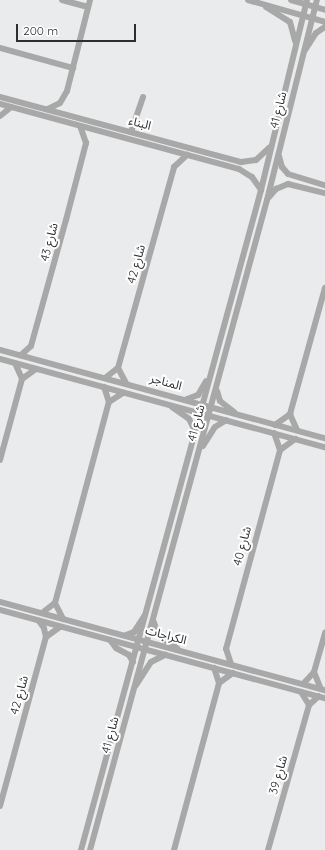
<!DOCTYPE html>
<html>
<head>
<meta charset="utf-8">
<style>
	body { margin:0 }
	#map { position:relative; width:325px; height:850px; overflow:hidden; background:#eaebec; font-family:Quicksand,"Noto Sans Arabic",sans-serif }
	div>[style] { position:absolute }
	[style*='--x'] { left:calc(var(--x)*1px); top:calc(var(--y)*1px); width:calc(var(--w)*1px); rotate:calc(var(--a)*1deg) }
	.minor>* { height:6px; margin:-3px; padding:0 3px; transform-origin:3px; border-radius:3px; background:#a7a8a7 }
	span { translate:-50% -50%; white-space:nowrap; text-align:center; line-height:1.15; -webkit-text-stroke:4px #fff; paint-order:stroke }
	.street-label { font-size:12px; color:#2e2e2e }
	.scale { position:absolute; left:16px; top:24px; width:120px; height:18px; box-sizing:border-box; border:2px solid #2e2e2e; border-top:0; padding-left:5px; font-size:12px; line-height:14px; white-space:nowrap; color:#2e2e2e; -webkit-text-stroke:3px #fff; paint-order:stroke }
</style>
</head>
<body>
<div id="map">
	<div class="minor">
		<div style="--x:62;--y:0;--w:27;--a:15"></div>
		<div style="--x:248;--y:0;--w:80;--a:15.9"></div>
		<div style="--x:291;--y:0;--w:35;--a:16"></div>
		<div style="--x:266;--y:7;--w:28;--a:32"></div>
		<div style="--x:290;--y:22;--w:20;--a:75"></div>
		<div style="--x:0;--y:48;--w:76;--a:15.3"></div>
		<div style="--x:305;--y:50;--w:20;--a:-57"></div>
		<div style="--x:316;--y:33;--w:11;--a:-34"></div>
		<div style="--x:0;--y:97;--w:250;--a:15.1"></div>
		<div style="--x:241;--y:162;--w:15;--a:-8"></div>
		<div style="--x:256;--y:160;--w:18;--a:-43"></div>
		<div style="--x:0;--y:104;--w:248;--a:15.2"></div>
		<div style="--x:239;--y:169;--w:15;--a:32"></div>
		<div style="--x:252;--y:177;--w:16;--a:55"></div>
		<div style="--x:48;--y:109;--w:13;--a:-27"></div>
		<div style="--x:60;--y:103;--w:14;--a:-60"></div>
		<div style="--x:67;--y:91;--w:94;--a:-75.8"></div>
		<div style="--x:0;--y:116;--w:14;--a:-39"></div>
		<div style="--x:131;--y:132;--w:37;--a:-71"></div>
		<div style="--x:279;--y:156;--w:11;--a:75"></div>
		<div style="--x:282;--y:167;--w:9;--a:49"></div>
		<div style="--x:288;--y:174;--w:39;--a:17"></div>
		<div style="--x:269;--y:197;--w:11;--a:-49"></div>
		<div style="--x:276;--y:189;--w:13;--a:-23"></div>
		<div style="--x:288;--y:184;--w:38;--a:14"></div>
		<div style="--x:0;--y:350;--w:337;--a:15.2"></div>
		<div style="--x:21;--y:355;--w:13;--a:-42"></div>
		<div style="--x:31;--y:346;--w:131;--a:-74.5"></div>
		<div style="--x:66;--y:220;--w:80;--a:-75.4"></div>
		<div style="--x:86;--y:143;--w:18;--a:-109"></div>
		<div style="--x:0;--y:359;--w:337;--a:15.2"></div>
		<div style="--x:15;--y:363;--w:17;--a:66"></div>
		<div style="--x:118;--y:368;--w:17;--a:62"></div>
		<div style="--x:105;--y:378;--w:16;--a:-38"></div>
		<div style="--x:118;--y:368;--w:209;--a:-74.4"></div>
		<div style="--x:174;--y:167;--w:18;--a:-43"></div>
		<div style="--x:217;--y:391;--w:10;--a:73"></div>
		<div style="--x:220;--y:401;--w:18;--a:38"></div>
		<div style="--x:187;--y:399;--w:12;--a:-20"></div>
		<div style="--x:198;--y:395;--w:16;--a:-60"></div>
		<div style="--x:109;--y:402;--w:17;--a:-33"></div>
		<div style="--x:172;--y:407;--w:21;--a:35"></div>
		<div style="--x:189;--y:419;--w:13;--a:63"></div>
		<div style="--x:275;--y:425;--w:19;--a:-36"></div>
		<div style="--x:297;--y:430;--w:17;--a:-114"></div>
		<div style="--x:290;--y:414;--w:131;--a:-74.5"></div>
		<div style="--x:203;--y:446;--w:22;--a:-58"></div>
		<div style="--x:215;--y:427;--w:13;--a:-32"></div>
		<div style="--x:280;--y:450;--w:19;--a:-36"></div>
		<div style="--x:0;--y:460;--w:84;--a:-74.8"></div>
		<div style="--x:22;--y:379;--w:17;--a:-36"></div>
		<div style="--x:0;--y:602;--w:337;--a:15.2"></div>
		<div style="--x:55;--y:603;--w:18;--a:63"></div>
		<div style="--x:0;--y:610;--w:337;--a:15.2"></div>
		<div style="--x:42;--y:613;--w:16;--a:-38"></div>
		<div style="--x:55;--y:603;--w:208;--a:-75"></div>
		<div style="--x:109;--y:402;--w:16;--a:-108"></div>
		<div style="--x:153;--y:620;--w:17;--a:69"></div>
		<div style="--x:159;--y:636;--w:22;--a:34"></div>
		<div style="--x:126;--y:635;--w:9;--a:-21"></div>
		<div style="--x:134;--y:632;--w:20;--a:-57"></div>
		<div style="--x:46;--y:637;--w:17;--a:-36"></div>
		<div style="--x:110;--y:640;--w:10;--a:53"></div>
		<div style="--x:116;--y:648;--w:15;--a:28"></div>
		<div style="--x:129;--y:655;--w:8;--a:60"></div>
		<div style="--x:231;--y:664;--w:16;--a:-108"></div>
		<div style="--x:226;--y:649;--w:206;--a:-74.8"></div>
		<div style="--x:280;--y:450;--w:18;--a:-109"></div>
		<div style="--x:314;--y:672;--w:18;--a:68"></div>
		<div style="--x:219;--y:683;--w:17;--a:-36"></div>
		<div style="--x:303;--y:684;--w:16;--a:-47"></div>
		<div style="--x:314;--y:672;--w:41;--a:-74.2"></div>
		<div style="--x:136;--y:685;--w:27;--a:-57"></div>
		<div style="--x:151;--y:662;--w:16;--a:-27"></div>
		<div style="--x:301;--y:692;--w:15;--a:58"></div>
		<div style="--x:0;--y:806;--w:175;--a:-74.8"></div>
		<div style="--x:46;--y:637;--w:9;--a:-103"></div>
		<div style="--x:44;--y:628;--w:9;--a:-126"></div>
		<div style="--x:81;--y:850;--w:684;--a:-74.74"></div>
		<div style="--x:261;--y:190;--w:195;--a:-76.4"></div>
		<div style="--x:90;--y:850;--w:674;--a:-74.77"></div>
		<div style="--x:267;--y:200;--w:206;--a:-76"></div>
		<div style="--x:174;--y:850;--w:173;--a:-74.9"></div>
		<div style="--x:219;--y:683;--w:16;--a:-108"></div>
		<div style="--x:268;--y:850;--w:151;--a:-74.2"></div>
		<div style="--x:309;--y:705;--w:13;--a:-42"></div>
	</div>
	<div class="street-label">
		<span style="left:278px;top:110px;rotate:-76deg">شارع 41</span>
		<span style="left:140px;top:123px;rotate:15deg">البناء</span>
		<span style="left:49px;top:242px;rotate:-75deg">شارع 43</span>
		<span style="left:136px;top:264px;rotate:-75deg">شارع 42</span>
		<span style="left:166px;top:382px;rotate:15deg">المناجر</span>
		<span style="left:196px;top:423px;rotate:-75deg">شارع 41</span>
		<span style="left:242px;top:546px;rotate:-75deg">شارع 40</span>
		<span style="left:166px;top:635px;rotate:15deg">الكراجات</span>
		<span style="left:19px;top:695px;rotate:-75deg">شارع 42</span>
		<span style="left:110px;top:735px;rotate:-75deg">شارع 41</span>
		<span style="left:278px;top:775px;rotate:-74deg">شارع 39</span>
	</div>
	<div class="scale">200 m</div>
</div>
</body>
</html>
